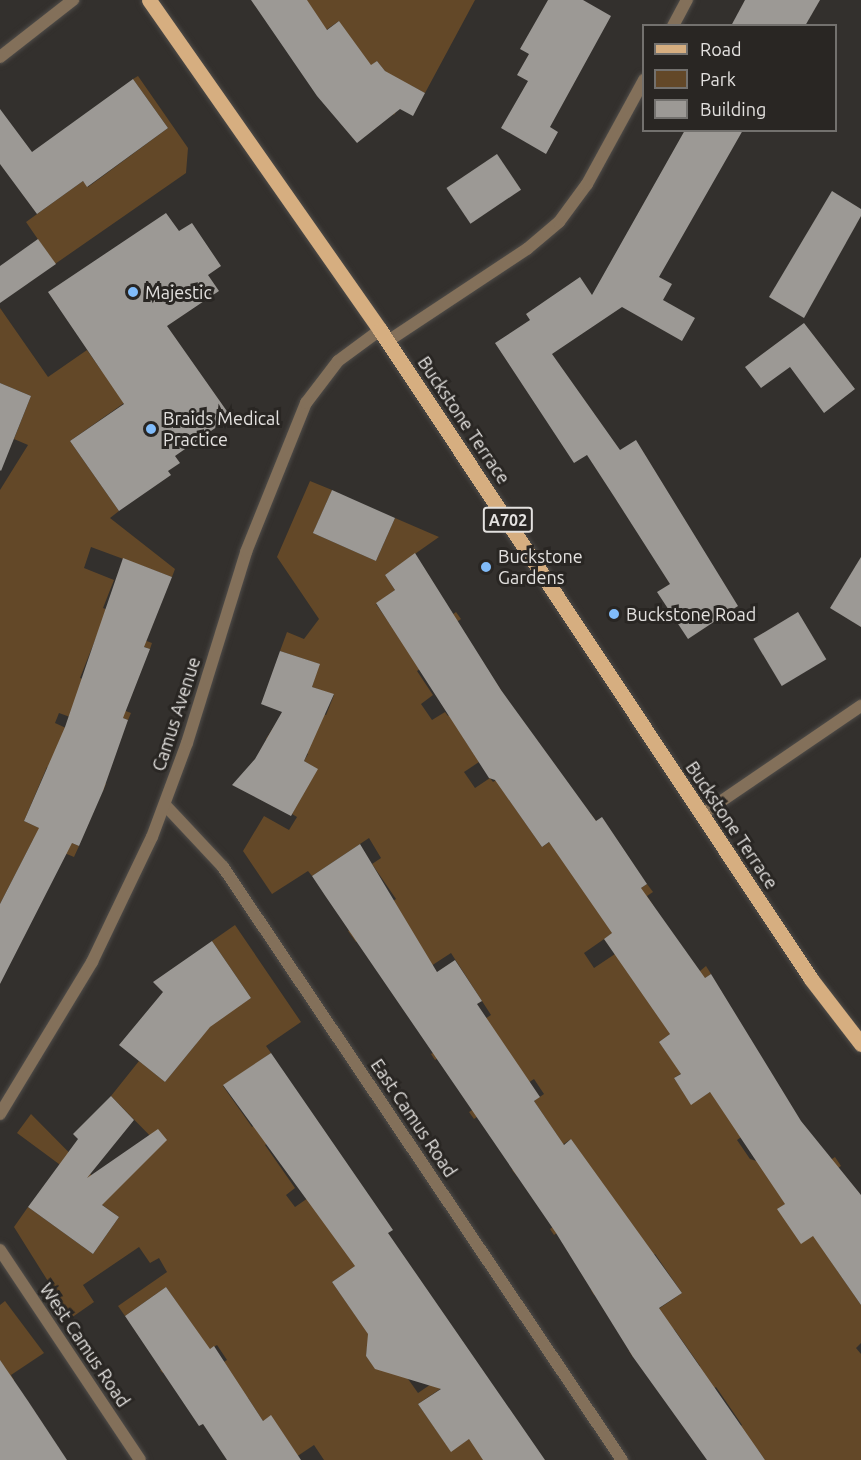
<!DOCTYPE html>
<html>
<head>
<meta charset="utf-8">
<style>
	body { margin:0 }
	#map { position:relative; width:861px; height:1460px; overflow:hidden; background:#33302d; font-family:Ubuntu,sans-serif }
	div>[style] { position:absolute }
	[style*='--x'] { left:calc(var(--x)*1px); top:calc(var(--y)*1px); width:calc(var(--w)*1px); rotate:calc(var(--a)*1deg) }
	.green>* { inset:0; background:#634828 }
	.building>* { inset:0; background:#9c9995; transform-origin:0 0 }
	.roads { filter:drop-shadow(0 0 2px #4f4c49) drop-shadow(0 0 2px #4f4c49) }
	.minor>* { height:12px; margin:-6px; padding:0 6px; transform-origin:6px; border-radius:6px; background:#83705a }
	.primary>* { height:15px; margin:-7.5px; padding:0 7.5px; transform-origin:7.5px; border-radius:7.5px; background:#d6ae80 }
	.dots>* { width:16px; height:16px; translate:-50% -50%; box-sizing:border-box; border:3px solid #292623; border-radius:50% }
	span { translate:-50% -50%; white-space:nowrap; text-align:center; line-height:1.15; -webkit-text-stroke:6px #292623; paint-order:stroke }
	.shield-label span { padding:2px 4px; background:#292623; border:2px solid; border-radius:4px; -webkit-text-stroke-width:0 }
	.shield-label { font-size:16px; color:#e3e1df; font-weight:700 }
	.poi-label { font-size:18px; color:#e3e1df }
	.left { translate:0 -50%; text-align:left }
	.street-label { font-size:18px; color:#e3e1df }
	.legend { position:absolute; left:642px; top:24px; width:195px; height:108px; box-sizing:border-box; background:#292623; border:2px solid #73716e; margin:0; padding:8px 10px; list-style:none; font-size:18px; color:#e3e1df }
	.legend li { display:flex; align-items:center; gap:12px; height:30px }
	.legend b { width:30px; border:2px solid #73716e }
</style>
</head>
<body>
<div id="map">
	<div class="green">
		<div style="clip-path:polygon(307px 0,475px 0,425px 93px,410px 85px,394px 115px,372px 87px,388px 75px,377px 61px,361px 73px,339px 21px,290px 55px)"></div>
		<div style="clip-path:polygon(138px 76px,188px 148px,186px 173px,55px 264px,26px 222px,83px 181px,88px 187px,168px 128px,133px 79px)"></div>
		<div style="clip-path:polygon(0 308px,48px 377px,87px 350px,101px 370px,174px 368px,70px 441px,119px 511px,110px 518px,175px 569px,172px 577px,91px 547px,84px 568px,114px 580px,103px 608px,128px 618px,122px 632px,152px 643px,150px 649px,99px 630px,80px 678px,104px 687px,99px 701px,131px 713px,128px 720px,77px 700px,70px 717px,59px 713px,55px 723px,66px 728px,106px 784px,103px 791px,47px 767px,24px 821px,79px 846px,74px 857px,33px 840px,0 904px,0 490px,28px 445px,14px 439px,31px 396px,0 383px)"></div>
		<div style="clip-path:polygon(310px 481px,332px 490px,313px 533px,376px 561px,395px 518px,439px 537px,385px 575px,395px 590px,376px 604px,406px 647px,456px 612px,461px 619px,430px 640px,437px 658px,417px 671px,433px 695px,421px 704px,432px 720px,445px 712px,448px 716px,496px 683px,501px 690px,475px 708px,483px 726px,464px 739px,479px 762px,464px 772px,475px 788px,490px 778px,493px 782px,542px 748px,501px 788px,542px 847px,591px 814px,596px 821px,601px 916px,647px 884px,653px 892px,647px 896px,653px 905px,584px 953px,594px 968px,615px 954px,700px 971px,706px 966px,711px 974px,659px 1009px,674px 1031px,659px 1042px,672px 1060px,687px 1050px,720px 1048px,674px 1078px,691px 1104px,710px 1092px,782px 1109px,737px 1140px,750px 1159px,806px 1176px,835px 1157px,841px 1166px,778px 1209px,813px 1236px,861px 1243px,832px 1263px,861px 1305px,861px 1343px,856px 1348px,861px 1354px,861px 1460px,765px 1460px,758px 1450px,721px 1440px,742px 1425px,716px 1387px,676px 1415px,682px 1379px,700px 1366px,674px 1329px,633px 1357px,629px 1351px,657px 1330px,648px 1316px,682px 1293px,655px 1254px,594px 1295px,591px 1290px,614px 1274px,596px 1206px,554px 1235px,550px 1229px,573px 1213px,571px 1139px,517px 1176px,512px 1170px,559px 1138px,534px 1101px,544px 1094px,534px 1079px,474px 1119px,469px 1112px,492px 1097px,490px 1023px,435px 1060px,431px 1054px,491px 1015px,451px 953px,411px 979px,398px 914px,356px 942px,348px 931px,396px 899px,372px 864px,381px 858px,369px 838px,312px 876px,308px 871px,272px 894px,243px 851px,264px 816px,289px 830px,297px 817px,292px 814px,317px 769px,304px 761px,308px 754px,300px 749px,296px 755px,266px 739px,273px 728px,278px 731px,304px 708px,326px 715px,334px 695px,312px 687px,319px 664px,280px 651px,287px 632px,304px 639px,319px 619px,277px 557px)"></div>
		<div style="clip-path:polygon(235px 925px,301px 1022px,266px 1046px,271px 1053px,223px 1086px,252px 1127px,275px 1110px,287px 1126px,312px 1109px,265px 1145px,295px 1188px,286px 1195px,295px 1207px,350px 1169px,313px 1205px,393px 1240px,332px 1282px,358px 1319px,433px 1301px,367px 1348px,366px 1356px,375px 1368px,396px 1362px,418px 1393px,472px 1356px,477px 1364px,418px 1404px,451px 1451px,479px 1432px,483px 1460px,324px 1460px,314px 1445px,293px 1459px,271px 1416px,263px 1421px,248px 1398px,205px 1427px,219px 1365px,227px 1360px,217px 1345px,209px 1350px,204px 1344px,163px 1373px,160px 1370px,181px 1355px,193px 1326px,166px 1287px,125px 1316px,118px 1306px,167px 1272px,159px 1258px,150px 1263px,139px 1247px,83px 1285px,94px 1302px,71px 1318px,14px 1227px,28px 1207px,93px 1254px,119px 1217px,101px 1204px,105px 1198px,17px 1133px,31px 1114px,111px 1195px,160px 1146px,111px 1096px,139px 1061px,165px 1082px,196px 1044px,188px 1037px,251px 998px,212px 941px)"></div>
		<div style="clip-path:polygon(5px 1301px,44px 1353px,11px 1375px,14px 1380px,0 1390px,0 1305px)"></div>
	</div>
	<div class="building">
		<div style="clip-path:polygon(251px 0,307px 0,327px 30px,339px 21px,371px 65px,377px 61px,385px 71px,425px 93px,413px 116px,400px 109px,357px 143px,317px 96px)"></div>
		<div style="clip-path:polygon(548px 0,583px 0,611px 16px,550px 127px,558px 132px,546px 154px,501px 128px,528px 81px,517px 75px,529px 54px,520px 49px)"></div>
		<div style="clip-path:polygon(745px 0,820px 0,805px 26px,731px 26px)"></div>
		<div style="clip-path:polygon(133px 79px,168px 128px,87px 187px,83px 181px,37px 214px,0 164px,0 109px,32px 152px)"></div>
		<div style="clip-path:polygon(685px 130px,743px 130px,659px 277px,672px 284px,663px 300px,695px 318px,682px 341px,622px 307px,552px 354px,620px 450px,636px 440px,738px 606px,688px 639px,657px 592px,670px 584px,615px 498px,587px 455px,574px 463px,495px 343px,530px 320px,526px 314px,580px 277px,592px 295px)"></div>
		<div style="left:497px;top:154px;width:43px;height:61px;rotate:56deg"></div>
		<div style="clip-path:polygon(832px 191px,861px 209px,861px 216px,804px 318px,769px 297px)"></div>
		<div style="clip-path:polygon(166px 213px,179px 231px,192px 223px,221px 266px,208px 275px,219px 291px,167px 326px,231px 417px,175px 456px,180px 463px,168px 471px,171px 475px,119px 511px,70px 441px,124px 404px,48px 292px)"></div>
		<div style="clip-path:polygon(38px 239px,56px 264px,0 303px,0 266px)"></div>
		<div style="clip-path:polygon(804px 323px,855px 389px,824px 413px,790px 367px,761px 388px,745px 367px)"></div>
		<div style="clip-path:polygon(0 383px,31px 396px,1px 471px,0 470px)"></div>
		<div style="left:332px;top:490px;width:69px;height:47px;rotate:24deg"></div>
		<div style="clip-path:polygon(415px 553px,501px 690px,596px 821px,602px 817px,647px 884px,641px 888px,705px 978px,711px 974px,801px 1121px,861px 1195px,861px 1305px,813px 1236px,801px 1244px,777px 1209px,785px 1204px,710px 1092px,691px 1105px,674px 1078px,681px 1074px,659px 1042px,670px 1034px,604px 939px,612px 933px,549px 842px,542px 847px,495px 780px,489px 778px,376px 603px,395px 590px,385px 575px)"></div>
		<div style="clip-path:polygon(861px 557px,861px 627px,830px 608px)"></div>
		<div style="clip-path:polygon(123px 558px,172px 577px,144px 647px,150px 649px,123px 718px,128px 720px,103px 791px,79px 846px,72px 843px,0 984px,0 904px,39px 828px,24px 821px,65px 727px)"></div>
		<div style="left:798px;top:612px;width:55px;height:52px;rotate:59deg"></div>
		<div style="clip-path:polygon(280px 651px,320px 664px,312px 687px,334px 694px,304px 761px,318px 769px,291px 816px,232px 785px,255px 759px,282px 712px,261px 704px)"></div>
		<div style="clip-path:polygon(360px 844px,437px 972px,455px 960px,482px 1001px,477px 1004px,540px 1097px,534px 1101px,564px 1145px,571px 1139px,682px 1293px,659px 1308px,765px 1460px,707px 1460px,633px 1357px,556px 1233px,326px 897px,312px 876px)"></div>
		<div style="clip-path:polygon(212px 941px,251px 998px,210px 1027px,165px 1082px,119px 1045px,163px 992px,153px 982px)"></div>
		<div style="clip-path:polygon(271px 1053px,393px 1230px,388px 1233px,545px 1460px,483px 1460px,469px 1439px,451px 1452px,418px 1404px,441px 1389px,375px 1369px,366px 1356px,368px 1334px,332px 1282px,355px 1266px,223px 1085px)"></div>
		<div style="clip-path:polygon(111px 1096px,134px 1120px,87px 1178px,158px 1129px,167px 1140px,102px 1205px,119px 1217px,93px 1254px,28px 1207px,78px 1139px,73px 1134px)"></div>
		<div style="clip-path:polygon(166px 1287px,210px 1349px,214px 1346px,263px 1421px,271px 1415px,301px 1460px,227px 1460px,203px 1424px,199px 1426px,125px 1316px)"></div>
		<div style="clip-path:polygon(0 1360px,28px 1401px,67px 1460px,0 1460px)"></div>
	</div>
	<div class="roads">
		<div class="minor">
			<div style="--x:673;--y:26;--w:30;--a:-62"></div>
			<div style="--x:0;--y:57;--w:93;--a:-38"></div>
			<div style="--x:388;--y:341;--w:167;--a:-33.5"></div>
			<div style="--x:527;--y:249;--w:42;--a:-40.2"></div>
			<div style="--x:559;--y:222;--w:47;--a:-53.6"></div>
			<div style="--x:587;--y:184;--w:119;--a:-61.3"></div>
			<div style="--x:165;--y:805;--w:85;--a:46.9"></div>
			<div style="--x:223;--y:867;--w:715;--a:56.07"></div>
			<div style="--x:701;--y:815;--w:194;--a:-34.3"></div>
			<div style="--x:0;--y:1114;--w:178;--a:-58.8"></div>
			<div style="--x:92;--y:962;--w:139;--a:-64.4"></div>
			<div style="--x:152;--y:837;--w:100;--a:-69.6"></div>
			<div style="--x:187;--y:743;--w:200;--a:-72.8"></div>
			<div style="--x:246;--y:552;--w:161;--a:-68.1"></div>
			<div style="--x:306;--y:403;--w:53;--a:-52.7"></div>
			<div style="--x:338;--y:361;--w:52;--a:-36.4"></div>
			<div style="--x:0;--y:1250;--w:252;--a:56.3"></div>
		</div>
		<div class="primary">
			<div style="--x:149;--y:0;--w:403;--a:55"></div>
			<div style="--x:380;--y:330;--w:779;--a:56.41"></div>
			<div style="--x:811;--y:979;--w:82;--a:52.4"></div>
		</div>
	</div>
	<div class="dots">
		<div style="left:133px;top:292px;background:#81bcfa"></div>
		<div style="left:151px;top:429px;background:#81bcfa"></div>
		<div style="left:486px;top:567px;background:#81bcfa"></div>
		<div style="left:614px;top:614px;background:#81bcfa"></div>
	</div>
	<div class="shield-label">
		<span style="left:508px;top:520px">A702</span>
	</div>
	<div class="poi-label">
		<span class="left" style="left:145px;top:292px">Majestic</span>
		<span class="left" style="left:163px;top:429px">Braids Medical<br>Practice</span>
		<span class="left" style="left:498px;top:567px">Buckstone<br>Gardens</span>
		<span class="left" style="left:626px;top:614px">Buckstone Road</span>
	</div>
	<div class="street-label">
		<span style="left:464px;top:420px;rotate:56deg">Buckstone Terrace</span>
		<span style="left:176px;top:714px;rotate:-72deg">Camus Avenue</span>
		<span style="left:732px;top:825px;rotate:56deg">Buckstone Terrace</span>
		<span style="left:414px;top:1118px;rotate:56deg">East Camus Road</span>
		<span style="left:85px;top:1345px;rotate:56deg">West Camus Road</span>
	</div>
	<ul class="legend">
	<li><b style="height:8px;background:#d6ae80"></b>Road</li>
	<li><b style="height:16px;background:#634828"></b>Park</li>
	<li><b style="height:16px;background:#9c9995"></b>Building</li>
	</ul>
</div>
</body>
</html>
